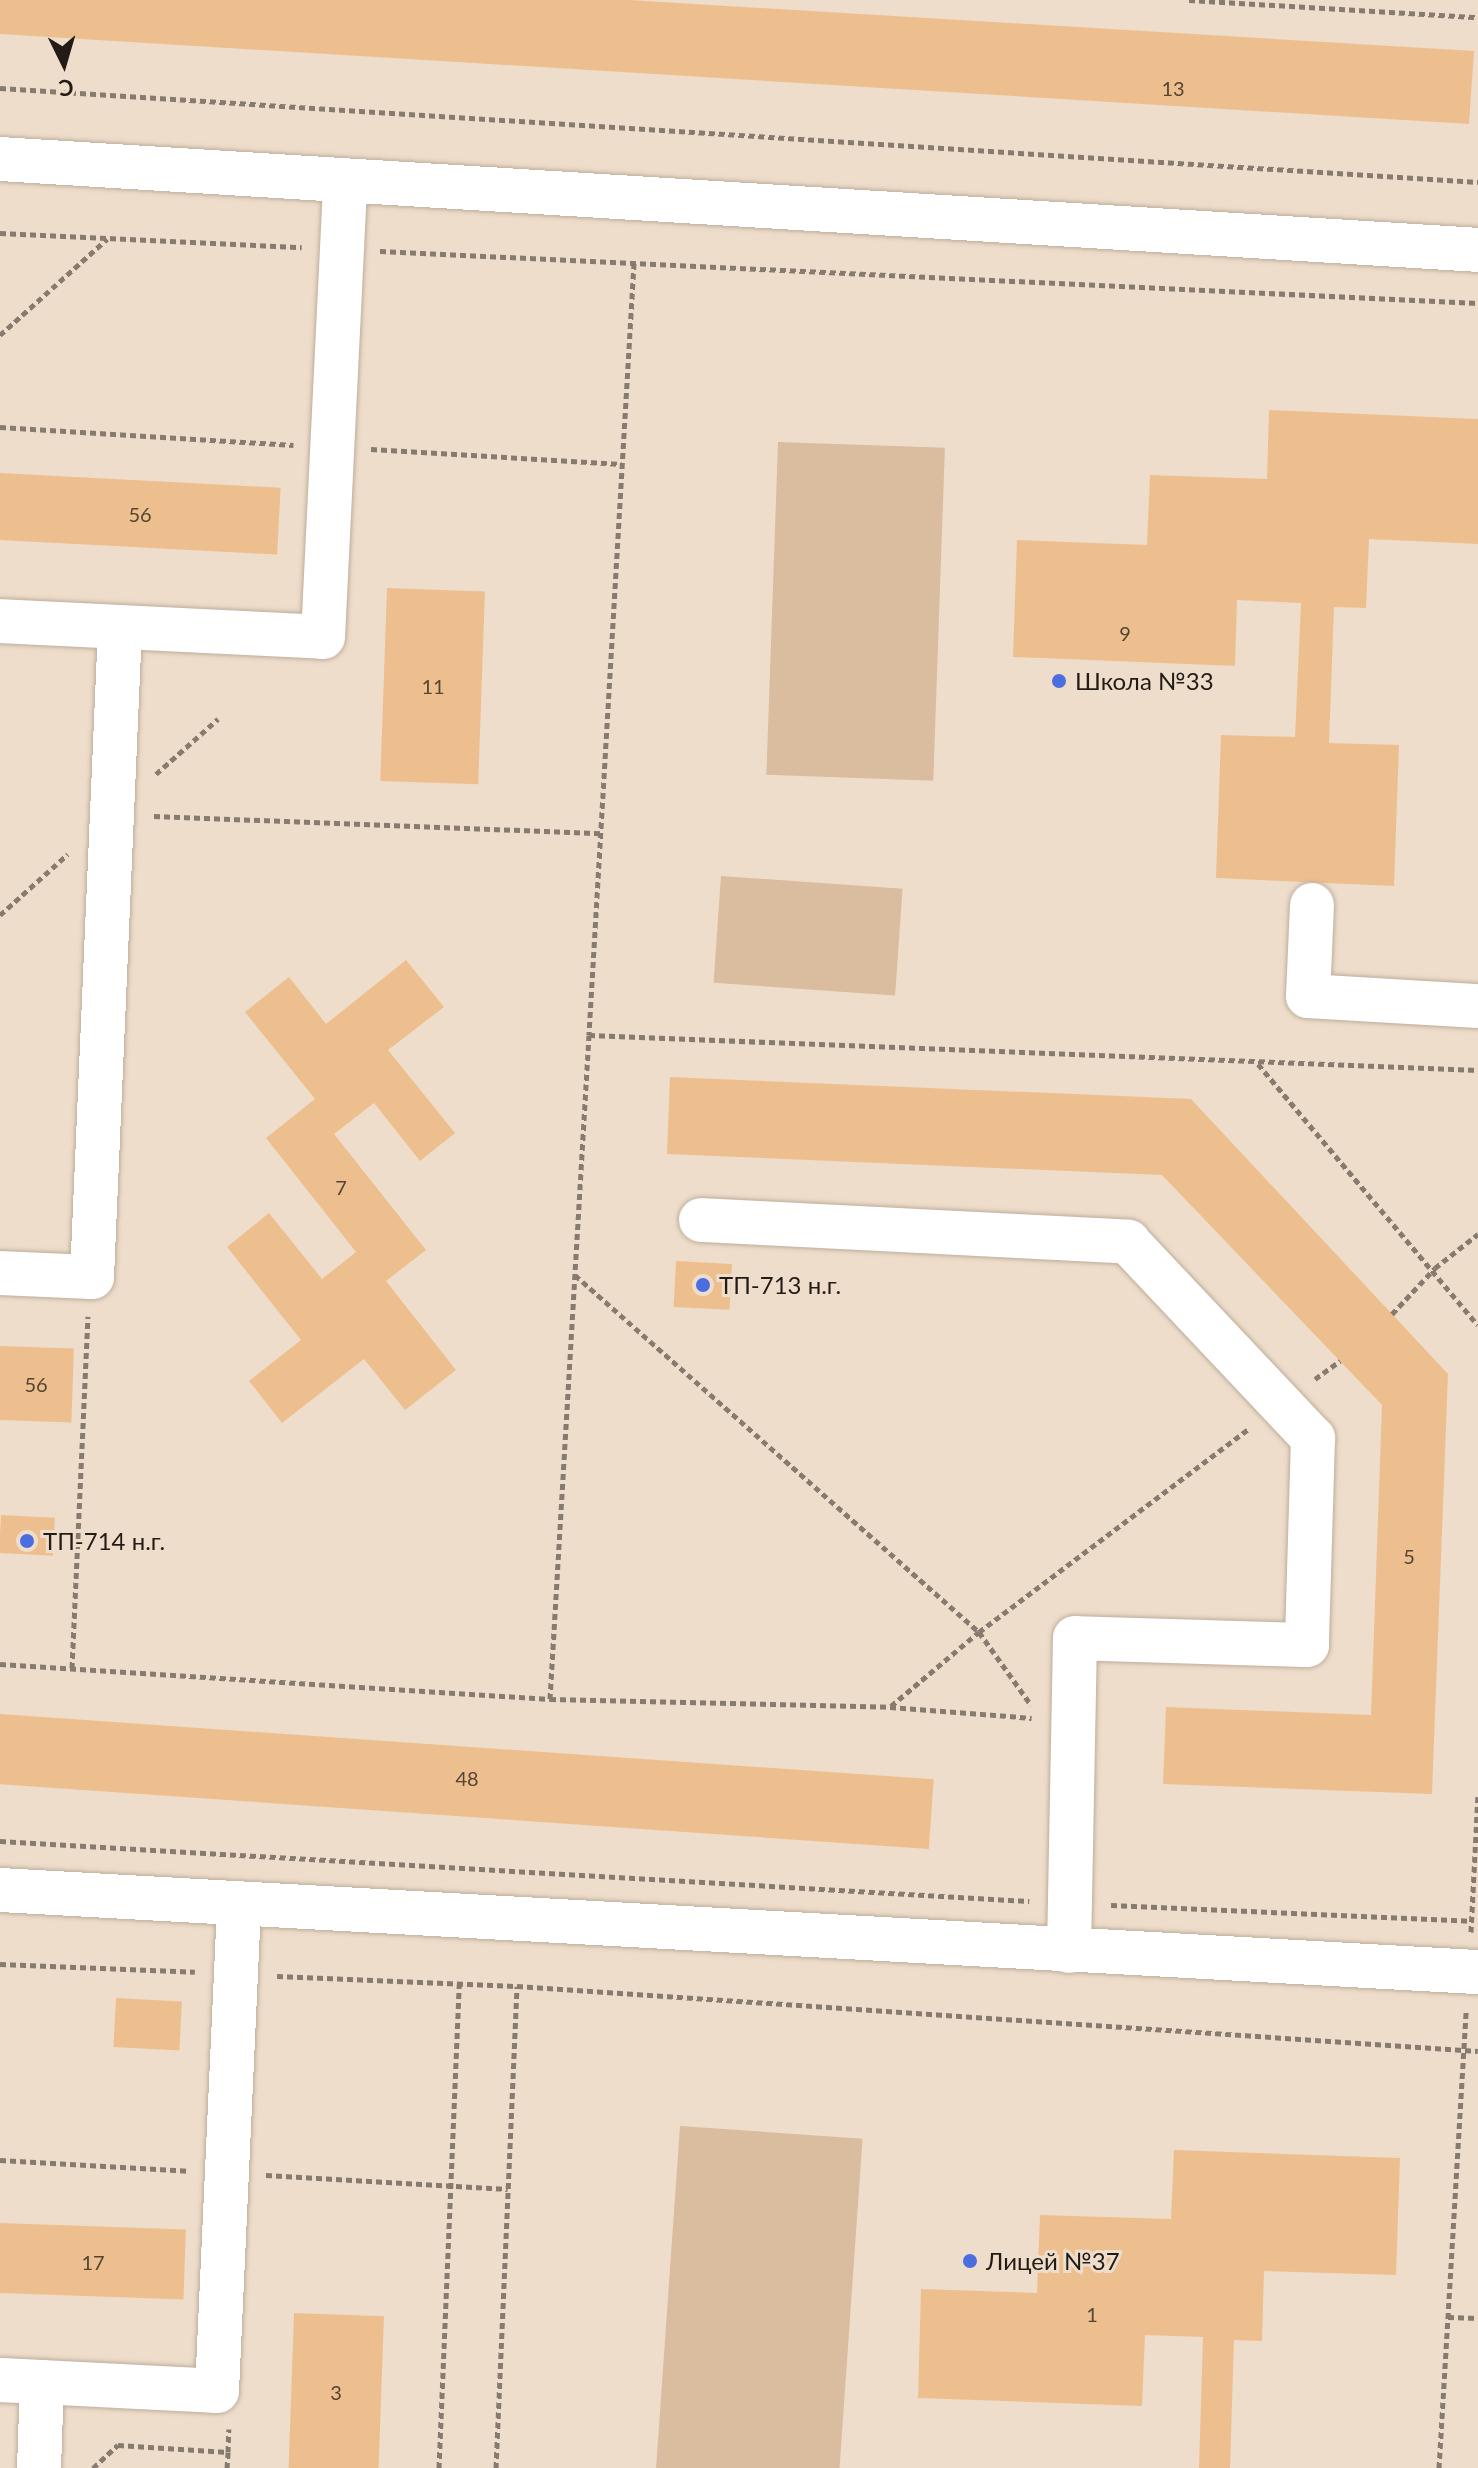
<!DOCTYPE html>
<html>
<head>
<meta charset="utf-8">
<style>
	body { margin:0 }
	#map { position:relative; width:1478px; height:2468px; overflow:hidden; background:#efddcb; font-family:Lato,sans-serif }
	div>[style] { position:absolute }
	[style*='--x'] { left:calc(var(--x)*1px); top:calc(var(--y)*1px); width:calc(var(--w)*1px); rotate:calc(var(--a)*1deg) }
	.green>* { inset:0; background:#dabc9e; transform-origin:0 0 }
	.building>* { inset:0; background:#edbf8f; transform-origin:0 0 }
	.path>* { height:5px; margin-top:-2.5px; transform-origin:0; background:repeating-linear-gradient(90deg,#877a6f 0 6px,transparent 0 10px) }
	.roads { filter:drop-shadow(0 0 2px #bead9c) drop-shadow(0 0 2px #bead9c) }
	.minor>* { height:44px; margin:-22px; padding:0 22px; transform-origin:22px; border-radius:22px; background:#fff }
	.dots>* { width:22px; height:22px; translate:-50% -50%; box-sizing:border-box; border:4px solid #efddcb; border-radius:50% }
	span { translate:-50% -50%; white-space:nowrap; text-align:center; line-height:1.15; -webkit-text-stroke:6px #efddcb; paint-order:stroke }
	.number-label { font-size:20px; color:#564534 }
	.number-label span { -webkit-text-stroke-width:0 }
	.poi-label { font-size:24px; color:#231c16 }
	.left { translate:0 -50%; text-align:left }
	.north { position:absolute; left:24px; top:24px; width:80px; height:80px; -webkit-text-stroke:6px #efddcb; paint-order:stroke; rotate:175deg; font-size:22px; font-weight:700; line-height:32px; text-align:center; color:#231c16 }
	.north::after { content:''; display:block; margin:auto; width:28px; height:36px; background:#231c16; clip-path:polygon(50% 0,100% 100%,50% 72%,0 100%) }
</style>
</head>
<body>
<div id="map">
	<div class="green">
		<div style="left:778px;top:442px;width:167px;height:333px;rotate:2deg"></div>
		<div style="left:721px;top:876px;width:182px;height:107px;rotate:4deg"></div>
		<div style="left:680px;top:2126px;width:183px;height:343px;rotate:4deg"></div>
	</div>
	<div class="building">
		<div style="clip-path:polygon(0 0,629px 0,1474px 51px,1469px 124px,0 34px)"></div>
		<div style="clip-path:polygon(1269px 410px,1478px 419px,1478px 544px,1369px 539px,1366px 608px,1334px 607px,1329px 743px,1399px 745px,1394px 886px,1216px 878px,1221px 735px,1295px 737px,1301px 603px,1237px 600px,1235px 666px,1013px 657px,1017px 540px,1147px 545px,1150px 475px,1267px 479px)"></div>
		<div style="left:0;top:473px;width:281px;height:67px;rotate:3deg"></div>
		<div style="left:387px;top:588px;width:98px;height:193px;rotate:2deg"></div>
		<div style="clip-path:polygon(406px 960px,444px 1007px,388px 1050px,455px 1133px,420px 1161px,374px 1103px,334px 1134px,426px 1250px,386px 1281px,456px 1370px,405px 1410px,364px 1359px,282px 1423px,249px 1381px,301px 1340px,227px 1247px,269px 1213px,322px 1279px,356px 1252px,266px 1138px,315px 1099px,245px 1012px,289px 977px,326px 1024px)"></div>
		<div style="clip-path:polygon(670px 1077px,1191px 1099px,1448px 1374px,1432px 1794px,1163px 1784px,1166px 1707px,1371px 1715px,1382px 1405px,1162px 1175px,667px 1154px)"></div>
		<div style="left:676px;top:1261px;width:56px;height:46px;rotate:3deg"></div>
		<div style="left:0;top:1346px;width:74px;height:74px;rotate:2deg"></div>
		<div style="left:1px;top:1515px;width:54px;height:38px;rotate:3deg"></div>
		<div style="left:0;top:1714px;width:936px;height:70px;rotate:4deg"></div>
		<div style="left:116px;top:1998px;width:66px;height:49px;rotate:3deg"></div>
		<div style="clip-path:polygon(1174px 2150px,1400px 2158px,1396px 2275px,1264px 2271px,1262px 2341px,1234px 2340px,1230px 2468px,1199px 2468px,1203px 2337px,1145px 2335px,1142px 2406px,918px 2398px,921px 2289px,1037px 2293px,1040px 2215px,1171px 2219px)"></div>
		<div style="left:0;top:2223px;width:186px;height:70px;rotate:2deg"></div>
		<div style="left:294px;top:2313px;width:90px;height:155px;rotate:2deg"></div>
	</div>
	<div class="path">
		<div style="--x:1189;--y:0;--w:289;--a:3.4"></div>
		<div style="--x:0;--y:88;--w:1481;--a:3.64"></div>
		<div style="--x:0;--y:233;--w:302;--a:2.7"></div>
		<div style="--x:380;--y:251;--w:1099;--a:2.71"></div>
		<div style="--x:634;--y:263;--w:773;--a:93.34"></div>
		<div style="--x:589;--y:1035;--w:890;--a:2.25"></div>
		<div style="--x:0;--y:335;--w:144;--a:-41.9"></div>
		<div style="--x:0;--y:427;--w:294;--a:3.5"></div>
		<div style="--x:371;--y:449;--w:251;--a:3.4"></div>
		<div style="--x:156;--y:774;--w:83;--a:-41.6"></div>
		<div style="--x:154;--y:816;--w:447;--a:2.2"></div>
		<div style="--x:0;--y:915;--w:91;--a:-41.9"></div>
		<div style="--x:1258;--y:1064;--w:341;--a:49.9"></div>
		<div style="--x:575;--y:1275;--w:539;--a:41.47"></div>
		<div style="--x:979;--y:1632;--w:90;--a:54.5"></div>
		<div style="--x:1392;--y:1314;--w:63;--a:-46.9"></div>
		<div style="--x:1435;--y:1268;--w:55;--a:-38.3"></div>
		<div style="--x:1315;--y:1379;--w:31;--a:-36"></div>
		<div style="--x:0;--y:1664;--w:551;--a:3.64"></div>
		<div style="--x:550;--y:1699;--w:340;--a:1.3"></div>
		<div style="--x:890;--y:1707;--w:142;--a:4.4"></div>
		<div style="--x:72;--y:1668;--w:352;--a:-87.4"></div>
		<div style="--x:550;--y:1699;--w:665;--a:-86.64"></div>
		<div style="--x:891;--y:1706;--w:115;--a:-40.1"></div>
		<div style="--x:979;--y:1632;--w:339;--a:-37"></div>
		<div style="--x:0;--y:1841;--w:1031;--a:3.34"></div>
		<div style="--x:1111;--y:1905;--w:360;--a:2.5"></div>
		<div style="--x:1471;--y:1932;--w:138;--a:-87.1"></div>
		<div style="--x:0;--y:1964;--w:195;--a:2.3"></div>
		<div style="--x:277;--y:1976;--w:240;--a:2.4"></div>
		<div style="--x:517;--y:1986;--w:963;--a:3.87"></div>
		<div style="--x:0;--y:2160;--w:188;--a:3.3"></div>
		<div style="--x:266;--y:2175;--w:242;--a:3.3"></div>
		<div style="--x:1448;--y:2317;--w:30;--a:2"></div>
		<div style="--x:93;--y:2468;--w:34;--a:-43"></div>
		<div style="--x:118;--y:2445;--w:110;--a:3.6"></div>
		<div style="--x:228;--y:2452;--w:23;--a:-88"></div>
		<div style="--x:227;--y:2468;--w:16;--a:-86"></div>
		<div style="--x:439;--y:2468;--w:485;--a:-87.6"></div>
		<div style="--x:496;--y:2468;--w:482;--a:-87.5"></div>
		<div style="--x:1439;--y:2468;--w:459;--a:-86.6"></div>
	</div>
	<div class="roads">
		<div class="minor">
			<div style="--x:0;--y:159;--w:1481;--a:3.52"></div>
			<div style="--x:0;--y:621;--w:323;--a:2.8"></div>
			<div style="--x:323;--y:637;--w:456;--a:-87.2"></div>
			<div style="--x:1312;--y:905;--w:91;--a:92.5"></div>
			<div style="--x:1308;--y:996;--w:170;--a:3.4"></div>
			<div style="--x:701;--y:1220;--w:428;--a:2.9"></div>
			<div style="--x:1128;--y:1242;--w:270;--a:46.7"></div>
			<div style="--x:1313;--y:1438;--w:207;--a:91.7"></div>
			<div style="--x:1307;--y:1645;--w:232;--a:-178.3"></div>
			<div style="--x:1075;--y:1638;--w:313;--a:91.1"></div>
			<div style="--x:0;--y:1273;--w:92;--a:2.5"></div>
			<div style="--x:92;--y:1277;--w:650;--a:-87.53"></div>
			<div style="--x:0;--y:1890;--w:1480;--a:3.18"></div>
			<div style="--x:0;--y:2380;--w:217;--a:2.9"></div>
			<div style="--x:217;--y:2391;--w:487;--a:-87.4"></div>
			<div style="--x:39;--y:2468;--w:86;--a:-88"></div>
		</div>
	</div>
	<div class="dots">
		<div style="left:1059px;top:681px;background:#4c6de0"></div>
		<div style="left:703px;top:1285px;background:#4c6de0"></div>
		<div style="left:27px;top:1541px;background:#4c6de0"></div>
		<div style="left:970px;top:2261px;background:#4c6de0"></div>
	</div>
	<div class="number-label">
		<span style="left:1173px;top:88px">13</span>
		<span style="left:140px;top:514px">56</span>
		<span style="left:1125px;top:633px">9</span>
		<span style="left:433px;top:686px">11</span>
		<span style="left:341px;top:1187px">7</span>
		<span style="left:36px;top:1384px">56</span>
		<span style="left:1409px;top:1556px">5</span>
		<span style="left:467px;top:1778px">48</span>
		<span style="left:93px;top:2262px">17</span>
		<span style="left:1092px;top:2314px">1</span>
		<span style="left:336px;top:2392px">3</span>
	</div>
	<div class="poi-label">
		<span class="left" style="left:1075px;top:681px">Школа №33</span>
		<span class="left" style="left:719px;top:1285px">ТП-713 н.г.</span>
		<span class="left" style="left:43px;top:1541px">ТП-714 н.г.</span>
		<span class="left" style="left:986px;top:2261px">Лицей №37</span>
	</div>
	<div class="north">С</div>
</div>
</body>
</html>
